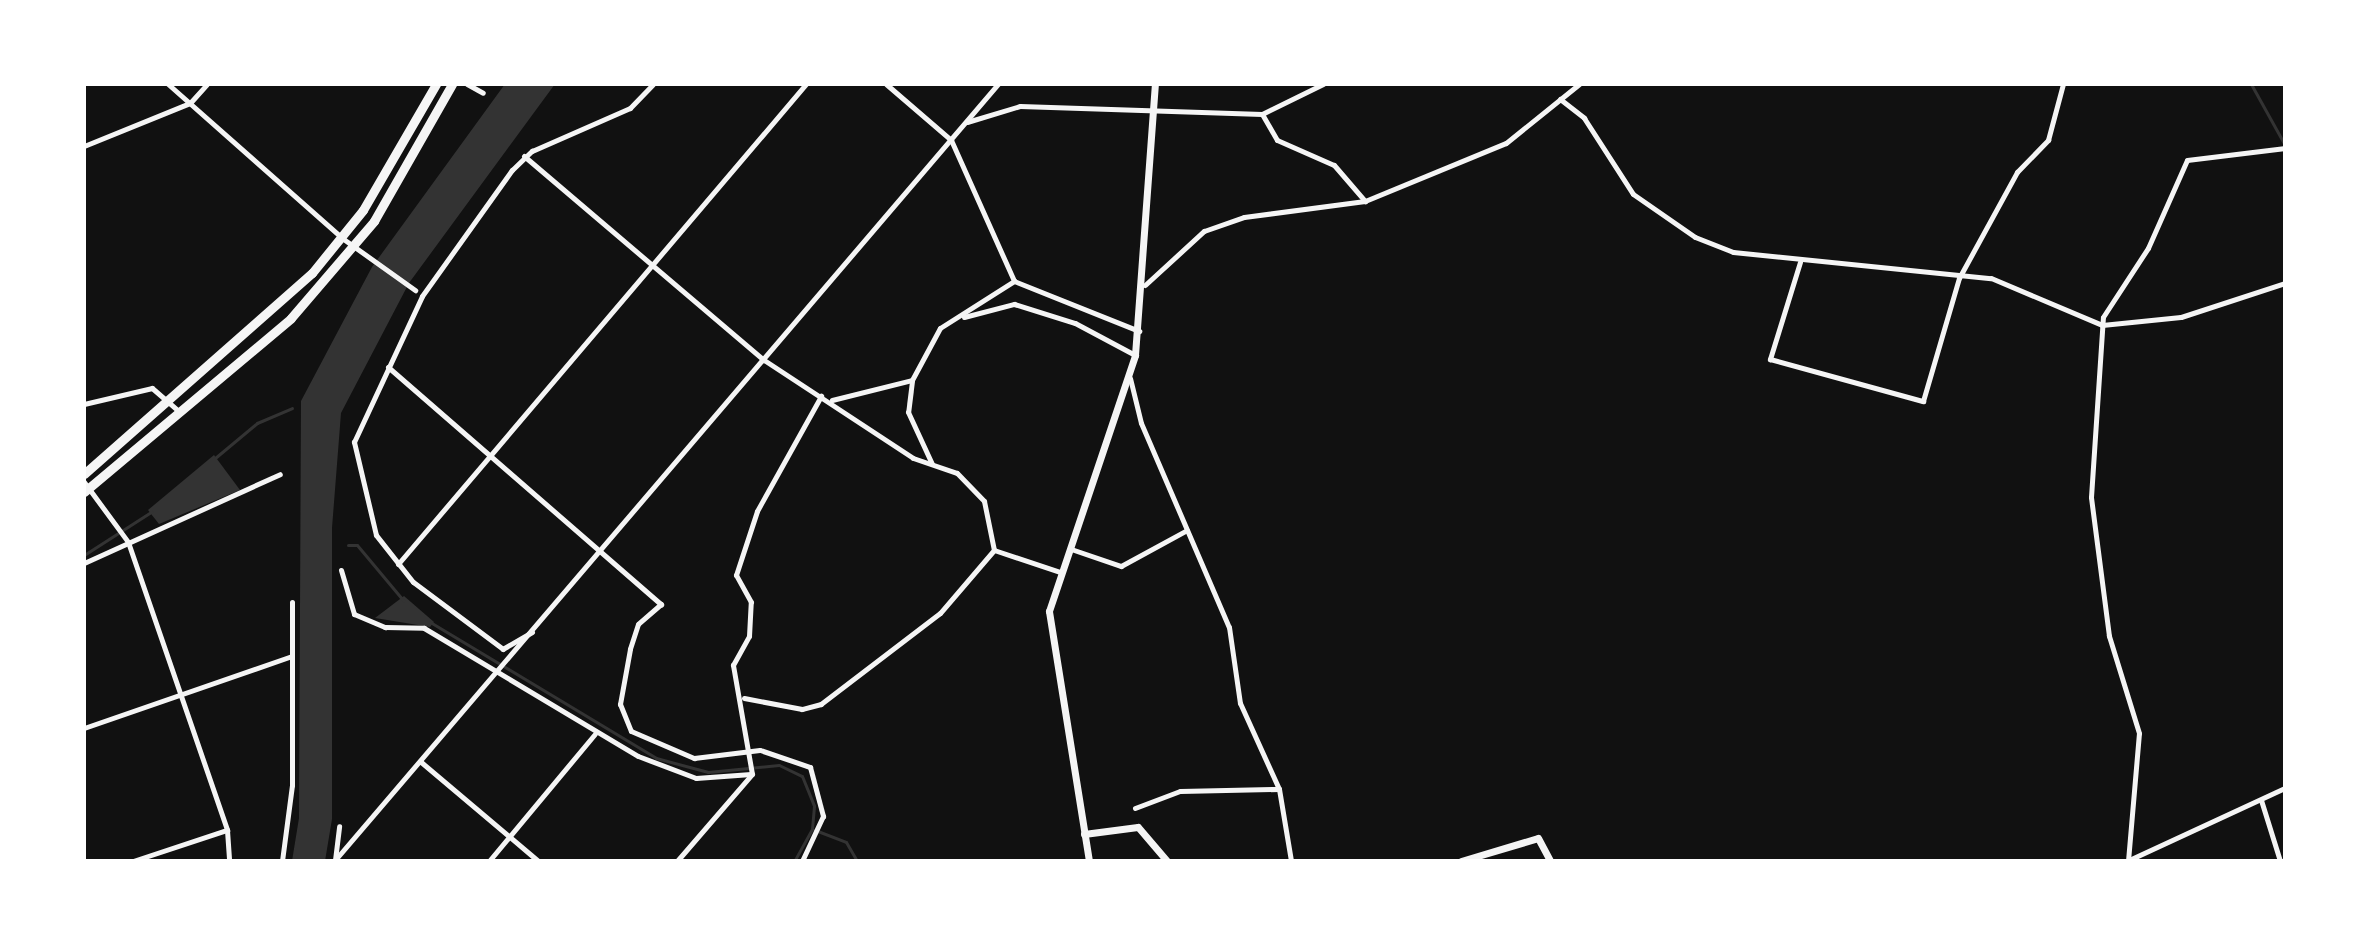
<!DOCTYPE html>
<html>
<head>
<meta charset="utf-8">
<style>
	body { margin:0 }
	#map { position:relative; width:2369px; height:945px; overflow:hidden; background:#111; font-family:"IBM Plex Sans",sans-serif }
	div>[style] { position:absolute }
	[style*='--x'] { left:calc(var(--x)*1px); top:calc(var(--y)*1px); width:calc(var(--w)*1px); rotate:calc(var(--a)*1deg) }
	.water>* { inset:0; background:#333 }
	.stream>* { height:3px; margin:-1.5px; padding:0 1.5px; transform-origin:1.5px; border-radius:1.5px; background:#333 }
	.minor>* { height:5px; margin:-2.5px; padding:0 2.5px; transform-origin:2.5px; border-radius:2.5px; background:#f5f5f5 }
	.tertiary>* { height:7px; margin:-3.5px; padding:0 3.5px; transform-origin:3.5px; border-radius:3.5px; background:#f5f5f5 }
	.trunk>* { height:9px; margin:-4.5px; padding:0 4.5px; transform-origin:4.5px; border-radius:4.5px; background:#f5f5f5 }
	span { translate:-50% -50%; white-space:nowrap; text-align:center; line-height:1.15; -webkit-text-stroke:6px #fff; paint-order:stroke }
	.frame { position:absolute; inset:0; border:86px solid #fff; pointer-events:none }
</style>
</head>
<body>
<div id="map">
	<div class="water">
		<div style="clip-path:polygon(505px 84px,555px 84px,409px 283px,341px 413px,332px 528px,332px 819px,325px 861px,292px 861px,299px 818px,301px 401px,372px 267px)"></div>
		<div style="clip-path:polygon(214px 455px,240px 490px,159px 524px,148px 510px)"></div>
		<div style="clip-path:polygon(404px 596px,434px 622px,430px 627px,375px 618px)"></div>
	</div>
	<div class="stream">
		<div style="--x:2251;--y:84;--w:70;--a:60.9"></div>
		<div style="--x:215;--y:458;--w:55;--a:-39.8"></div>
		<div style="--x:257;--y:423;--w:38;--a:-23"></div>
		<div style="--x:348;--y:545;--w:9;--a:0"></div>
		<div style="--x:357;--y:545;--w:72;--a:50.1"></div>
		<div style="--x:84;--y:555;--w:80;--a:-32.7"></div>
		<div style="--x:430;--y:622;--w:264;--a:31"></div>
		<div style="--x:656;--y:758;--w:54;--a:15.1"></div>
		<div style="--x:708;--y:772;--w:71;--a:-5.6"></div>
		<div style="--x:779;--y:765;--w:25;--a:26"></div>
		<div style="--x:802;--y:776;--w:32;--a:68"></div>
		<div style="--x:814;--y:806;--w:23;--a:95"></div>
		<div style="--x:812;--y:829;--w:37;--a:119"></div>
		<div style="--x:815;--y:830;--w:33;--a:21"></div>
		<div style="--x:846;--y:842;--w:22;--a:60"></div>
	</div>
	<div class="minor">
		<div style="--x:168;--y:84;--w:232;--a:41.5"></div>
		<div style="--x:342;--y:238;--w:90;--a:35.5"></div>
		<div style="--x:467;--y:84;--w:18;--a:29"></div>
		<div style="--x:886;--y:84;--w:86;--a:40.7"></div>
		<div style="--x:951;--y:140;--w:154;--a:65.9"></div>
		<div style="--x:1560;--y:99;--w:31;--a:38"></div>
		<div style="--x:1584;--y:118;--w:90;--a:57.2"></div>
		<div style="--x:1633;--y:194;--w:75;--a:34.7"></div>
		<div style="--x:1695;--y:237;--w:41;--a:21.5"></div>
		<div style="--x:1733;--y:252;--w:259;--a:5.8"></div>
		<div style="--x:1991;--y:278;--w:121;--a:22.9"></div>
		<div style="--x:2102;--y:325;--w:79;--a:-5.8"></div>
		<div style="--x:2181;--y:317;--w:109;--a:-18.1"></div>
		<div style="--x:1262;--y:114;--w:30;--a:60"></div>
		<div style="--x:1277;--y:140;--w:62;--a:23.7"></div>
		<div style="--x:1334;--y:165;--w:48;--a:49.3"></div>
		<div style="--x:967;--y:122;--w:55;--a:-16.8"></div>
		<div style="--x:1020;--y:106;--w:242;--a:1.9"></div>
		<div style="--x:1262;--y:114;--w:68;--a:-26.2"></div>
		<div style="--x:84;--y:146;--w:114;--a:-22.1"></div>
		<div style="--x:190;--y:103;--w:25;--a:-48"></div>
		<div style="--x:524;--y:156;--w:315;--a:40.4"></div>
		<div style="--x:764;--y:360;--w:178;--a:33.3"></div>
		<div style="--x:913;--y:458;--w:46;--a:18.8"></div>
		<div style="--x:957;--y:473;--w:39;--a:46"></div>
		<div style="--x:984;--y:501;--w:50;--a:78.5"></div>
		<div style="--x:994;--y:550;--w:83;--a:130.6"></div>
		<div style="--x:940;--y:613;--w:150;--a:142.6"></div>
		<div style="--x:821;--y:704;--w:20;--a:165"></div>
		<div style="--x:802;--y:709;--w:59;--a:-169.3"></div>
		<div style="--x:1800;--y:262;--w:102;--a:107.2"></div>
		<div style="--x:1770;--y:359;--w:159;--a:15.4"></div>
		<div style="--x:1923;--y:401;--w:128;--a:-73.7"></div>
		<div style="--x:1959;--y:278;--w:121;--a:-61.3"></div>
		<div style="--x:2017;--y:172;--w:45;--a:-45.9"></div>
		<div style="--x:2048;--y:140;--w:58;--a:-75"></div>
		<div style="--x:1145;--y:285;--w:80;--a:-42.5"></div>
		<div style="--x:1204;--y:231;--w:42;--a:-19.3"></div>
		<div style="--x:1244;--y:217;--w:122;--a:-7.5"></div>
		<div style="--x:1365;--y:201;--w:152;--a:-22.4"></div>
		<div style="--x:1506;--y:143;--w:94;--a:-38.9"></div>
		<div style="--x:964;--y:317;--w:52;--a:-14.6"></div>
		<div style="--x:1014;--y:304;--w:64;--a:17.3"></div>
		<div style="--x:1075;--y:323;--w:68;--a:28.1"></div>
		<div style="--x:388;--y:367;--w:362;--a:41"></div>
		<div style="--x:661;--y:604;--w:30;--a:139"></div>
		<div style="--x:638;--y:624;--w:26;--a:108"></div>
		<div style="--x:630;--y:649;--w:56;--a:100.3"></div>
		<div style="--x:620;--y:704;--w:29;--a:68"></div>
		<div style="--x:631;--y:731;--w:69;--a:23.2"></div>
		<div style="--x:694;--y:758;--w:66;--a:-6.9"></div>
		<div style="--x:760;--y:750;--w:53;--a:18.8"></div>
		<div style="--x:810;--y:767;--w:51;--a:75.1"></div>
		<div style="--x:823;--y:816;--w:50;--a:115"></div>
		<div style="--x:1130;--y:378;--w:46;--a:76.3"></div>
		<div style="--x:1141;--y:423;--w:222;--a:66.7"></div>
		<div style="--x:1229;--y:627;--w:77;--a:81.8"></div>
		<div style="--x:1240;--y:703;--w:94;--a:65.6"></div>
		<div style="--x:1279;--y:789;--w:73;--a:80.5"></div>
		<div style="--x:912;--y:381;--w:31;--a:97"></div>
		<div style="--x:908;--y:412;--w:57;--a:65.2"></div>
		<div style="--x:832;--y:400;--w:82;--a:-14"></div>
		<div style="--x:912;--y:380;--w:59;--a:-61.7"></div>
		<div style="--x:940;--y:328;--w:88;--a:-32.4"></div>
		<div style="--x:1014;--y:281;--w:135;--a:21.8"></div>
		<div style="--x:84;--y:404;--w:70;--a:-13.2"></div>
		<div style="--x:152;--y:388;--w:35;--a:41"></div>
		<div style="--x:84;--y:482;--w:74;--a:53.7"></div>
		<div style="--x:128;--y:542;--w:305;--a:71"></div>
		<div style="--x:227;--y:830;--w:31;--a:86"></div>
		<div style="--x:1071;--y:549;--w:53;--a:18.8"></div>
		<div style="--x:1121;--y:566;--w:75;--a:-28.6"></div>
		<div style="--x:994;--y:550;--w:70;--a:18.4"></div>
		<div style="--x:84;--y:563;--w:215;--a:-24.4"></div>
		<div style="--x:398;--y:564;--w:630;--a:-49.64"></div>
		<div style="--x:341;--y:570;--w:46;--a:73.5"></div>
		<div style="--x:354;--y:614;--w:34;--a:23"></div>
		<div style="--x:385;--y:627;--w:39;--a:1"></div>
		<div style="--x:424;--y:628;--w:249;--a:30.9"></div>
		<div style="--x:638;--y:756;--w:62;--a:20.8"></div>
		<div style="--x:696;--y:778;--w:55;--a:-4.2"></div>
		<div style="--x:532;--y:632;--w:34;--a:150"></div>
		<div style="--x:503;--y:649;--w:112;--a:-143.3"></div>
		<div style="--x:413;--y:582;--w:60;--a:-128.2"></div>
		<div style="--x:376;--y:535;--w:96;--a:-103.3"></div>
		<div style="--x:354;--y:442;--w:161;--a:-65"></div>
		<div style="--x:422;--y:296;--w:155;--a:-54.5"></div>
		<div style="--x:512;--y:170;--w:28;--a:-44"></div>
		<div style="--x:532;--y:151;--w:107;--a:-23.7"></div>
		<div style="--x:630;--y:108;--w:33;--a:-46"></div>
		<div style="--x:84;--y:728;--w:220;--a:-19.1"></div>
		<div style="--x:421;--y:762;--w:153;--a:40.2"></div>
		<div style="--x:2261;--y:800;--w:64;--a:72.7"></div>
		<div style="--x:1135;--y:808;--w:48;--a:-20.7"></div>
		<div style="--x:1180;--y:791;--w:99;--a:-1.2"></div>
		<div style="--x:335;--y:860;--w:1021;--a:-49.49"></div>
		<div style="--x:335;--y:860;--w:34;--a:-83"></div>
		<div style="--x:2129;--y:860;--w:172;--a:-24.8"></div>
		<div style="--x:133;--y:861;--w:99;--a:-18.3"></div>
		<div style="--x:282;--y:861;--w:77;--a:-82.5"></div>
		<div style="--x:292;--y:785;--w:183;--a:-90"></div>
		<div style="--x:489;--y:861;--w:165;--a:-50.2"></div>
		<div style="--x:677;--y:861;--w:115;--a:-49.2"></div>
		<div style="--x:752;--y:774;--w:111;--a:-99.9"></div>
		<div style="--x:733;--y:665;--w:33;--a:-61"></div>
		<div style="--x:749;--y:636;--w:34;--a:-87"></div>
		<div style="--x:751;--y:602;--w:31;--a:-119"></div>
		<div style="--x:736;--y:575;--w:67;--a:-71.8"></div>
		<div style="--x:757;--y:511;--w:132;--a:-60.9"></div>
		<div style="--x:2128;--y:861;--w:128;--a:-85.1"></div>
		<div style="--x:2139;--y:733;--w:102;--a:-107.2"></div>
		<div style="--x:2109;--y:636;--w:140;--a:-97.4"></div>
		<div style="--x:2091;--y:497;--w:180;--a:-86.2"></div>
		<div style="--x:2103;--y:317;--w:82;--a:-56.9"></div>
		<div style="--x:2148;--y:248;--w:96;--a:-66.1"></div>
		<div style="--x:2187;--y:160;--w:99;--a:-7"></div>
	</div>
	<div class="tertiary">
		<div style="--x:1084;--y:834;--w:54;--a:-7.4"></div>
		<div style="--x:1138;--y:827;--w:45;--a:49.5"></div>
		<div style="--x:1089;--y:861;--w:253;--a:-99.1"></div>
		<div style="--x:1049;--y:611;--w:270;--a:-71.4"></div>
		<div style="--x:1135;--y:355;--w:272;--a:-85.8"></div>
		<div style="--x:1461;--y:861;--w:80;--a:-16.6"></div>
		<div style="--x:1538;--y:838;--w:26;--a:62"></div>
	</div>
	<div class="trunk">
		<div style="--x:84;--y:474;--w:304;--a:-41.4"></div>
		<div style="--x:312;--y:273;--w:81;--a:-51"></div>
		<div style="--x:363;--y:210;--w:146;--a:-59.9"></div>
		<div style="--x:84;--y:492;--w:270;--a:-40"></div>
		<div style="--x:291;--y:318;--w:128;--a:-49.4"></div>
		<div style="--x:374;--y:221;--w:158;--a:-60.3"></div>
	</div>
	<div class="frame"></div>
</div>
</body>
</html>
